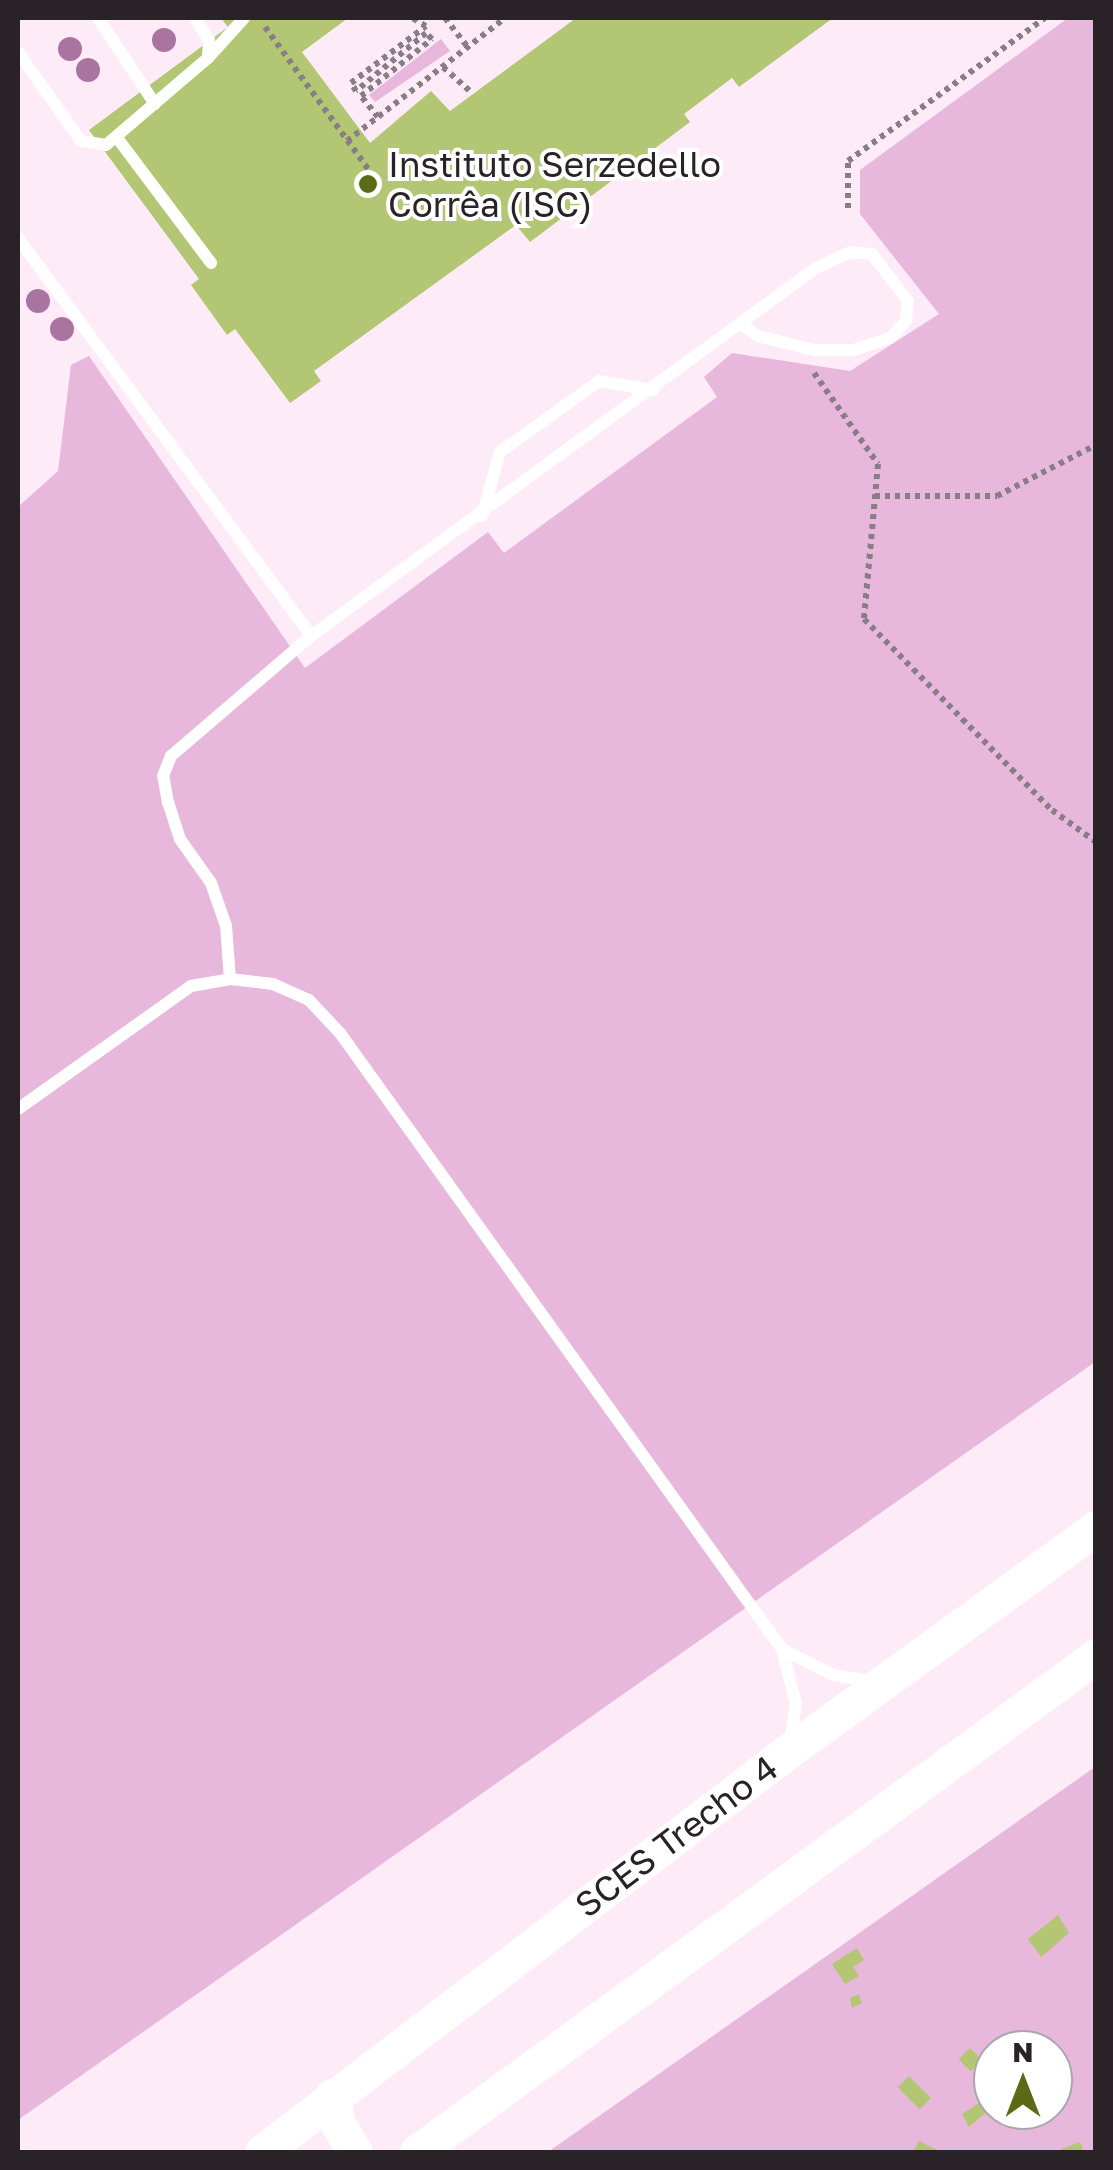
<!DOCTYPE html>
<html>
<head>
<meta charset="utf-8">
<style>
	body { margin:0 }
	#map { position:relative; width:1113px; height:2170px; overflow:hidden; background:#fdebf8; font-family:"Golos Text",sans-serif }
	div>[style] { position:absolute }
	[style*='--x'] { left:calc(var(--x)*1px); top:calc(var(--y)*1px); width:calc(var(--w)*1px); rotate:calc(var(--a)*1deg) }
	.green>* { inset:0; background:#e8b7dc }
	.building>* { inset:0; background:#b3c673; transform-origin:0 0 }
	.path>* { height:6px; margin-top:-3px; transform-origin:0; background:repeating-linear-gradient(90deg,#897d86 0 5px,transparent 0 10px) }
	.lane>* { height:12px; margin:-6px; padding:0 6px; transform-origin:6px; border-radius:6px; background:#fff }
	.secondary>* { height:35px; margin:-17.5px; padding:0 17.5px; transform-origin:17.5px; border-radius:17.5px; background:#fff }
	.trees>* { width:24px; height:24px; margin:-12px; border-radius:50%; background:#aa74a1 }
	.dots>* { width:28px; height:28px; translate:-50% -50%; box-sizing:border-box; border:5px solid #fff; border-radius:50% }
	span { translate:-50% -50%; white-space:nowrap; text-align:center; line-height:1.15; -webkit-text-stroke:8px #fff; paint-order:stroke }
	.poi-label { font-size:35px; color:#292227 }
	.left { translate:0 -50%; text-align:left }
	.street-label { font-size:35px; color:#292227 }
	.frame { position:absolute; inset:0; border:20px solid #292227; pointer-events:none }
	.north { position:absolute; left:973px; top:2030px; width:100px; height:100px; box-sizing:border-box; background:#fff; border:2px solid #a9a7a9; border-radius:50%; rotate:0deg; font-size:28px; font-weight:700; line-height:40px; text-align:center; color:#292227 }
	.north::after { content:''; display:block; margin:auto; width:35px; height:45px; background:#5b6b15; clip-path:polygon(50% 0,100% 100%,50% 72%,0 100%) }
</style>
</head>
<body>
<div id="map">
	<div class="green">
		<div style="clip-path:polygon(1068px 18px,1095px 18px,1095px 1362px,18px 2120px,18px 507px,58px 471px,71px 365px,89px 356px,305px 668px,488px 532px,504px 553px,717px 397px,704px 377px,732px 353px,850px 371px,939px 314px,860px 214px,860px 170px)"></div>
		<div style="clip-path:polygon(441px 39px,450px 51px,375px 102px,369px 95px)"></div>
		<div style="clip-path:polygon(evenodd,1095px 1767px,1095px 2152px,548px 2152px,1095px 1767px,993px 2050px,1053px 2050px,1053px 2110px,993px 2110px,993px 2050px)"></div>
	</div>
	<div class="building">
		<div style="clip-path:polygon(221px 18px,348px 18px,302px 52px,370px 143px,431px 91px,450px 111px,576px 18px,833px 18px,739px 87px,732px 78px,684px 114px,690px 122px,530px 242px,516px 225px,314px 371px,321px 381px,290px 403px,235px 329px,227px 335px,191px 285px,199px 279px,89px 130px,228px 27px)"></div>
		<div style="clip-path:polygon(1058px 1915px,1069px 1933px,1041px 1957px,1028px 1939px)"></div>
		<div style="clip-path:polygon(857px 1948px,864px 1960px,853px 1967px,859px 1976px,845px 1984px,832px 1964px)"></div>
		<div style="clip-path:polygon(859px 1994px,862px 2003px,852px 2008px,850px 1998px)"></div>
		<div style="left:970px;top:2048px;width:17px;height:16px;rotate:45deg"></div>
		<div style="left:909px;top:2076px;width:31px;height:16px;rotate:45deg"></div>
		<div style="clip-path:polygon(984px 2100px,990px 2109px,969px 2127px,962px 2114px)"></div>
		<div style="clip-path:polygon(919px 2141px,941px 2152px,913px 2152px)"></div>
		<div style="clip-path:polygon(1080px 2142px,1084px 2152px,1062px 2152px,1061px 2149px)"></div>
	</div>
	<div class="path">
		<div style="--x:445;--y:18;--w:37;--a:52"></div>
		<div style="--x:265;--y:27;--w:177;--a:54"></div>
		<div style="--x:443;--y:67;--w:39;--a:42"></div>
		<div style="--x:378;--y:117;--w:27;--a:-129"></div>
		<div style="--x:361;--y:96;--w:91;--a:-38.8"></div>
		<div style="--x:432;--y:39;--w:8;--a:-135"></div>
		<div style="--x:426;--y:33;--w:91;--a:140.4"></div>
		<div style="--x:356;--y:91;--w:9;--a:-122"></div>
		<div style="--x:351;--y:83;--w:94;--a:-37.2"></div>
		<div style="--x:426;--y:26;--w:16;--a:-150"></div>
		<div style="--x:347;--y:141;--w:200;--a:-37.9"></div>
		<div style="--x:848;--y:208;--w:47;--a:-90"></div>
		<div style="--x:848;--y:161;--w:243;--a:-36"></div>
		<div style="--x:814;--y:373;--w:111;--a:54.9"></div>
		<div style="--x:878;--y:464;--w:156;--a:95.2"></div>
		<div style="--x:864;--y:619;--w:268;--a:45.5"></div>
		<div style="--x:1052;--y:810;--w:54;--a:36"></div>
		<div style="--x:875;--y:496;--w:122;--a:0"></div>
		<div style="--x:997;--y:496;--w:111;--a:-27.3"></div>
	</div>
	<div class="lane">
		<div style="--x:98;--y:18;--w:103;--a:56.5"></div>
		<div style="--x:18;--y:52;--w:109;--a:54.7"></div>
		<div style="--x:81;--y:141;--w:25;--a:9"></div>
		<div style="--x:106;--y:145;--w:134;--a:-40.5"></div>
		<div style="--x:208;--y:58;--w:18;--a:-87"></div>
		<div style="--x:209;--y:40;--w:26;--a:-122"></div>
		<div style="--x:208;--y:58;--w:54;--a:-48"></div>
		<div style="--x:118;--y:139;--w:155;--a:53.1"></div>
		<div style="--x:18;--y:238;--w:494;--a:53.6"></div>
		<div style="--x:482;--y:516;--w:66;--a:-74.3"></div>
		<div style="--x:500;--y:452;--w:122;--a:-35.6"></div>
		<div style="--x:599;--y:381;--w:55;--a:9.5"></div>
		<div style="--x:230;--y:979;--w:53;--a:-94.3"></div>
		<div style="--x:226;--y:926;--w:46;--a:-109.2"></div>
		<div style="--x:211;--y:883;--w:54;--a:-125.2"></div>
		<div style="--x:180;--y:839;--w:38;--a:-108"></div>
		<div style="--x:168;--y:803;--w:27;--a:-100"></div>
		<div style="--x:163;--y:776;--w:22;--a:-68"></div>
		<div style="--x:171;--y:756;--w:184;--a:-40.6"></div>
		<div style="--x:311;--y:636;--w:625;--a:-36.08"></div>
		<div style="--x:816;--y:268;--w:38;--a:-25"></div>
		<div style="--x:850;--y:252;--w:22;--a:5"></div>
		<div style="--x:872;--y:254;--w:59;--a:52.5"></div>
		<div style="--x:908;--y:301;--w:20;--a:96"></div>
		<div style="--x:906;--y:321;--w:23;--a:133"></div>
		<div style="--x:890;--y:338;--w:39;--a:162"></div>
		<div style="--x:853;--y:350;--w:39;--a:180"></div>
		<div style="--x:814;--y:350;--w:58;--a:-166"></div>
		<div style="--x:758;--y:336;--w:21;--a:-145"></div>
		<div style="--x:18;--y:1109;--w:212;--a:-35.4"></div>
		<div style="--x:191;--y:986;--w:40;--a:-10"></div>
		<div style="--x:230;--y:979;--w:43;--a:6.6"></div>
		<div style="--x:273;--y:984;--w:39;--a:24"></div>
		<div style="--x:309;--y:1000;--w:45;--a:46.8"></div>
		<div style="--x:340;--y:1033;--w:758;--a:54.34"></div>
		<div style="--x:782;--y:1649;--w:57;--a:75.7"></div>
		<div style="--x:796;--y:1704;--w:36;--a:99"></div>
		<div style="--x:782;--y:1649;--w:57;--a:27"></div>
		<div style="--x:833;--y:1675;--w:39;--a:9"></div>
	</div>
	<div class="secondary">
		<div style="--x:332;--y:2096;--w:29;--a:78"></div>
		<div style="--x:338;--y:2124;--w:33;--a:59"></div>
		<div style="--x:262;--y:2152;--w:659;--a:-37.29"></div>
		<div style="--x:786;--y:1753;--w:383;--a:-36"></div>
		<div style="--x:417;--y:2152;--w:841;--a:-36.15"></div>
	</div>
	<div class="trees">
		<div style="left:164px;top:40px"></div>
		<div style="left:70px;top:49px"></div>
		<div style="left:88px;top:70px"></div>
		<div style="left:38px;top:301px"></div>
		<div style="left:62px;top:329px"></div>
	</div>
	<div class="dots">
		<div style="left:368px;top:184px;background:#5b6b15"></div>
	</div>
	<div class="poi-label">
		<span class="left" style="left:388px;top:184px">Instituto Serzedello<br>Corrêa (ISC)</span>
	</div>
	<div class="street-label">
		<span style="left:676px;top:1836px;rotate:-37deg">SCES Trecho 4</span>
	</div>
	<div class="frame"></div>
	<div class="north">N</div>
</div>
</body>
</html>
